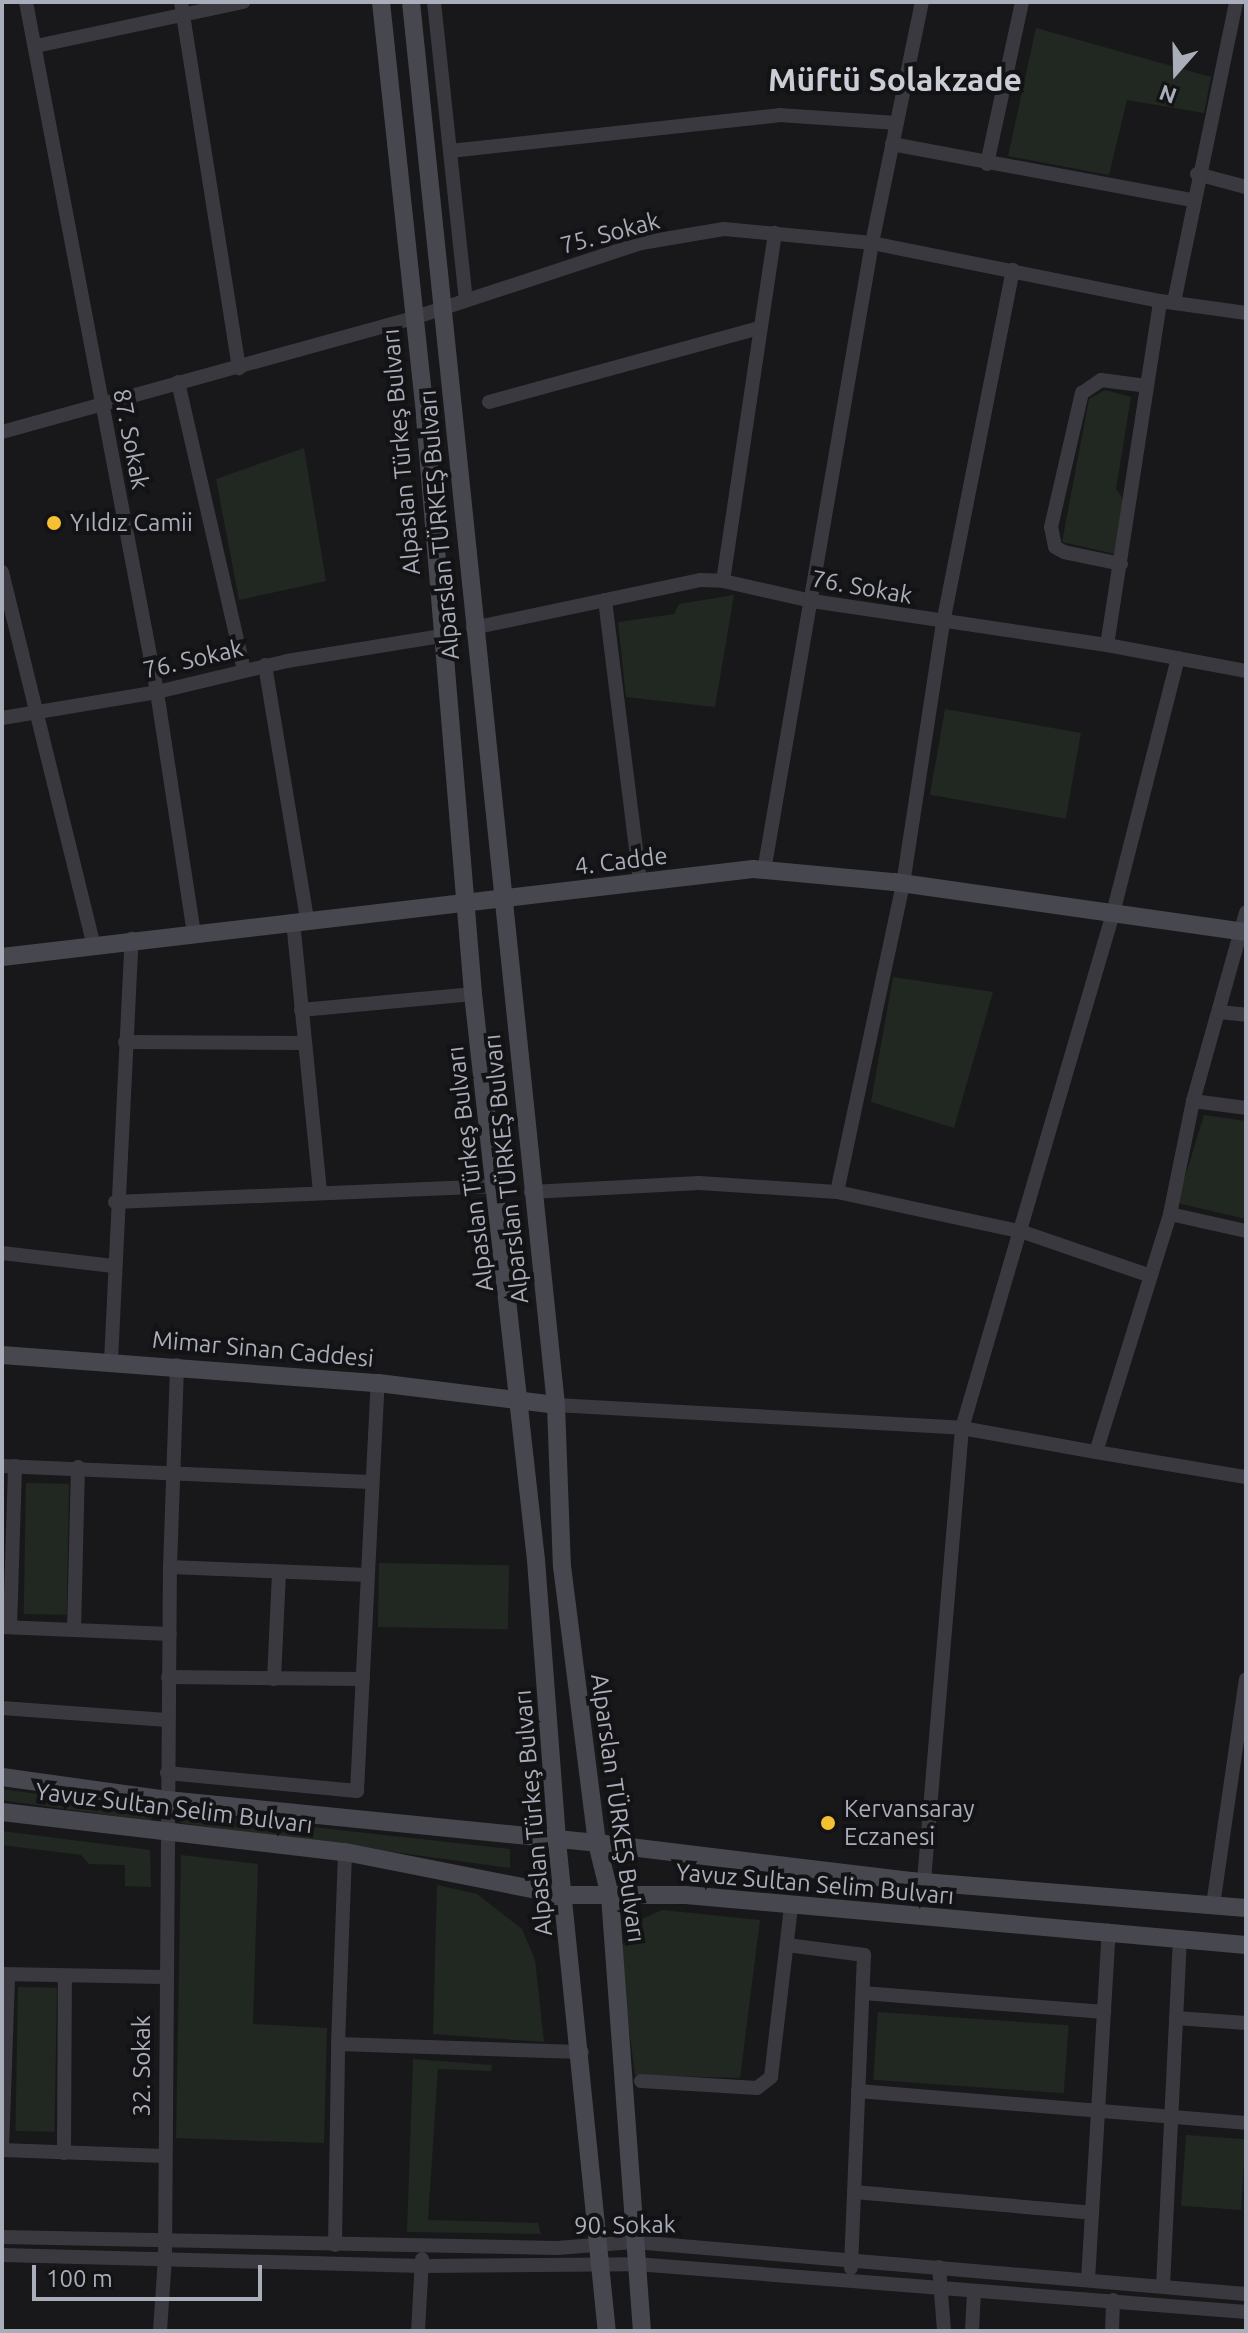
<!DOCTYPE html>
<html>
<head>
<meta charset="utf-8">
<style>
	body { margin:0 }
	#map { position:relative; width:1248px; height:2333px; overflow:hidden; background:#18181a; font-family:Ubuntu,sans-serif }
	div>[style] { position:absolute }
	[style*='--x'] { left:calc(var(--x)*1px); top:calc(var(--y)*1px); width:calc(var(--w)*1px); rotate:calc(var(--a)*1deg) }
	.green>* { inset:0; background:#202821; transform-origin:0 0 }
	.street>* { height:14px; margin:-7px; padding:0 7px; transform-origin:7px; border-radius:7px; background:#39393f }
	.secondary>* { height:18px; margin:-9px; padding:0 9px; transform-origin:9px; border-radius:9px; background:#47484f }
	.dots>* { width:22px; height:22px; translate:-50% -50%; box-sizing:border-box; border:4px solid #131315; border-radius:50% }
	span { translate:-50% -50%; white-space:nowrap; text-align:center; line-height:1.15; -webkit-text-stroke:8px #131315; paint-order:stroke }
	.street-label { font-size:24px; color:#aaaeba }
	.poi-label { font-size:24px; color:#aaaeba }
	.left { translate:0 -50%; text-align:left }
	.district-label { font-size:32px; color:#cbcdd6; font-weight:700 }
	.frame { position:absolute; inset:0; border:4px solid #aaaeba; pointer-events:none }
	.north { position:absolute; left:1136px; top:32px; width:80px; height:80px; -webkit-text-stroke:6px #131315; paint-order:stroke; rotate:200deg; font-size:22px; font-weight:700; line-height:32px; text-align:center; color:#aaaeba }
	.north::after { content:''; display:block; margin:auto; width:28px; height:36px; background:#aaaeba; clip-path:polygon(50% 0,100% 100%,50% 72%,0 100%) }
	.scale { position:absolute; left:32px; top:2265px; width:230px; height:36px; box-sizing:border-box; border:4px solid #aaaeba; border-top:0; padding-left:10px; font-size:24px; line-height:28px; white-space:nowrap; color:#aaaeba; -webkit-text-stroke:6px #131315; paint-order:stroke }
</style>
</head>
<body>
<div id="map">
	<div class="green">
		<div style="clip-path:polygon(1036px 28px,1211px 77px,1204px 113px,1127px 100px,1109px 175px,1008px 156px)"></div>
		<div style="clip-path:polygon(1105px 390px,1131px 397px,1116px 489px,1125px 501px,1115px 554px,1062px 542px,1089px 399px)"></div>
		<div style="clip-path:polygon(304px 448px,326px 581px,239px 600px,216px 479px)"></div>
		<div style="clip-path:polygon(734px 595px,715px 707px,626px 697px,618px 622px,674px 614px,679px 604px)"></div>
		<div style="left:945px;top:709px;width:138px;height:87px;rotate:10deg"></div>
		<div style="clip-path:polygon(893px 977px,993px 992px,954px 1128px,871px 1102px)"></div>
		<div style="clip-path:polygon(1204px 1115px,1246px 1121px,1246px 1219px,1177px 1203px)"></div>
		<div style="left:26px;top:1483px;width:43px;height:131px;rotate:1deg"></div>
		<div style="left:379px;top:1563px;width:130px;height:64px;rotate:1deg"></div>
		<div style="left:2px;top:1789px;width:152px;height:11px;rotate:8deg"></div>
		<div style="clip-path:polygon(187px 1813px,510px 1849px,510px 1868px,181px 1823px,181px 1814px)"></div>
		<div style="clip-path:polygon(2px 1831px,150px 1850px,151px 1887px,125px 1886px,125px 1865px,89px 1864px,81px 1855px,2px 1845px)"></div>
		<div style="clip-path:polygon(181px 1855px,258px 1864px,253px 2024px,327px 2028px,324px 2143px,176px 2138px)"></div>
		<div style="clip-path:polygon(437px 1885px,477px 1894px,522px 1929px,535px 1960px,544px 2042px,433px 2034px)"></div>
		<div style="clip-path:polygon(662px 1910px,760px 1920px,740px 2078px,635px 2075px,619px 1953px,635px 1922px)"></div>
		<div style="left:18px;top:1987px;width:39px;height:144px;rotate:1deg"></div>
		<div style="left:878px;top:2012px;width:191px;height:68px;rotate:4deg"></div>
		<div style="clip-path:polygon(413px 2059px,492px 2065px,491px 2071px,438px 2069px,428px 2220px,538px 2223px,541px 2234px,407px 2232px)"></div>
		<div style="left:1186px;top:2135px;width:60px;height:71px;rotate:4deg"></div>
	</div>
	<div class="street">
		<div style="--x:26;--y:2;--w:702;--a:79.25"></div>
		<div style="--x:157;--y:692;--w:244;--a:81.3"></div>
		<div style="--x:181;--y:2;--w:371;--a:81"></div>
		<div style="--x:434;--y:2;--w:299;--a:83.9"></div>
		<div style="--x:36;--y:46;--w:212;--a:-12"></div>
		<div style="--x:892;--y:144;--w:304;--a:10.6"></div>
		<div style="--x:450;--y:151;--w:331;--a:-6.2"></div>
		<div style="--x:779;--y:115;--w:118;--a:3.9"></div>
		<div style="--x:987;--y:164;--w:166;--a:-77.8"></div>
		<div style="--x:1197;--y:174;--w:51;--a:14.9"></div>
		<div style="--x:1174;--y:302;--w:306;--a:-78.3"></div>
		<div style="--x:178;--y:382;--w:295;--a:77.1"></div>
		<div style="--x:489;--y:402;--w:281;--a:-15.3"></div>
		<div style="--x:2;--y:432;--w:427;--a:-15.5"></div>
		<div style="--x:413;--y:318;--w:240;--a:-18.2"></div>
		<div style="--x:641;--y:243;--w:84;--a:-9.6"></div>
		<div style="--x:724;--y:229;--w:149;--a:5.4"></div>
		<div style="--x:872;--y:243;--w:294;--a:11.4"></div>
		<div style="--x:1160;--y:301;--w:87;--a:7.9"></div>
		<div style="--x:1121;--y:564;--w:58;--a:-168.1"></div>
		<div style="--x:1064;--y:552;--w:10;--a:-151"></div>
		<div style="--x:1055;--y:547;--w:20;--a:-101"></div>
		<div style="--x:1051;--y:527;--w:138;--a:-77"></div>
		<div style="--x:1082;--y:393;--w:23;--a:-34"></div>
		<div style="--x:1101;--y:380;--w:46;--a:7.4"></div>
		<div style="--x:2;--y:572;--w:382;--a:76.2"></div>
		<div style="--x:723;--y:581;--w:352;--a:-81.5"></div>
		<div style="--x:605;--y:600;--w:284;--a:82.9"></div>
		<div style="--x:473;--y:628;--w:232;--a:-11.9"></div>
		<div style="--x:700;--y:580;--w:23;--a:2"></div>
		<div style="--x:723;--y:581;--w:91;--a:12.7"></div>
		<div style="--x:812;--y:601;--w:298;--a:8.5"></div>
		<div style="--x:1107;--y:645;--w:141;--a:10.6"></div>
		<div style="--x:1107;--y:645;--w:348;--a:-81.2"></div>
		<div style="--x:1178;--y:658;--w:260;--a:104.3"></div>
		<div style="--x:1114;--y:910;--w:540;--a:106.35"></div>
		<div style="--x:962;--y:1428;--w:136;--a:10.2"></div>
		<div style="--x:1096;--y:1452;--w:249;--a:-72.7"></div>
		<div style="--x:1170;--y:1214;--w:115;--a:-78.5"></div>
		<div style="--x:1193;--y:1101;--w:196;--a:-74.3"></div>
		<div style="--x:265;--y:665;--w:257;--a:80.6"></div>
		<div style="--x:2;--y:718;--w:157;--a:-9.5"></div>
		<div style="--x:157;--y:692;--w:134;--a:-13.4"></div>
		<div style="--x:287;--y:661;--w:157;--a:-9.2"></div>
		<div style="--x:764;--y:871;--w:637;--a:-80.24"></div>
		<div style="--x:872;--y:243;--w:246;--a:-78.3"></div>
		<div style="--x:293;--y:921;--w:272;--a:84.3"></div>
		<div style="--x:301;--y:1010;--w:173;--a:-5.3"></div>
		<div style="--x:1219;--y:1012;--w:27;--a:6"></div>
		<div style="--x:125;--y:1042;--w:179;--a:0.3"></div>
		<div style="--x:1193;--y:1101;--w:53;--a:7.5"></div>
		<div style="--x:531;--y:1192;--w:168;--a:-3.1"></div>
		<div style="--x:699;--y:1183;--w:138;--a:3.7"></div>
		<div style="--x:837;--y:1192;--w:190;--a:12.1"></div>
		<div style="--x:1023;--y:1232;--w:135;--a:19"></div>
		<div style="--x:837;--y:1192;--w:315;--a:-77.9"></div>
		<div style="--x:903;--y:884;--w:264;--a:-81.3"></div>
		<div style="--x:943;--y:623;--w:360;--a:-78.8"></div>
		<div style="--x:115;--y:1202;--w:383;--a:-2.4"></div>
		<div style="--x:1170;--y:1214;--w:78;--a:12.6"></div>
		<div style="--x:2;--y:1253;--w:112;--a:6.7"></div>
		<div style="--x:111;--y:1361;--w:423;--a:-87.2"></div>
		<div style="--x:556;--y:1405;--w:407;--a:3.2"></div>
		<div style="--x:962;--y:1428;--w:456;--a:94.8"></div>
		<div style="--x:1096;--y:1452;--w:152;--a:9.5"></div>
		<div style="--x:2;--y:1466;--w:368;--a:2.5"></div>
		<div style="--x:170;--y:1567;--w:198;--a:2.3"></div>
		<div style="--x:2;--y:1627;--w:168;--a:2.4"></div>
		<div style="--x:10;--y:1627;--w:161;--a:-88.2"></div>
		<div style="--x:74;--y:1630;--w:163;--a:-88.6"></div>
		<div style="--x:168;--y:1677;--w:195;--a:0.6"></div>
		<div style="--x:274;--y:1679;--w:107;--a:-87.3"></div>
		<div style="--x:2;--y:1708;--w:165;--a:4.2"></div>
		<div style="--x:167;--y:1773;--w:191;--a:5.4"></div>
		<div style="--x:357;--y:1791;--w:409;--a:-87.1"></div>
		<div style="--x:1213;--y:1905;--w:228;--a:-81.7"></div>
		<div style="--x:787;--y:1945;--w:78;--a:7.4"></div>
		<div style="--x:864;--y:1955;--w:313;--a:92.4"></div>
		<div style="--x:2;--y:1974;--w:162;--a:1.1"></div>
		<div style="--x:863;--y:1993;--w:242;--a:4.5"></div>
		<div style="--x:1176;--y:2018;--w:70;--a:4.1"></div>
		<div style="--x:338;--y:2044;--w:192;--a:-87.9"></div>
		<div style="--x:641;--y:2081;--w:116;--a:3.5"></div>
		<div style="--x:757;--y:2088;--w:18;--a:-38"></div>
		<div style="--x:771;--y:2077;--w:172;--a:-83.3"></div>
		<div style="--x:858;--y:2091;--w:389;--a:4.7"></div>
		<div style="--x:2;--y:2150;--w:175;--a:-88"></div>
		<div style="--x:2;--y:2150;--w:162;--a:2.1"></div>
		<div style="--x:64;--y:2153;--w:177;--a:-89.7"></div>
		<div style="--x:854;--y:2192;--w:239;--a:5"></div>
		<div style="--x:2;--y:2237;--w:555;--a:1.14"></div>
		<div style="--x:557;--y:2248;--w:77;--a:-4.5"></div>
		<div style="--x:634;--y:2242;--w:614;--a:4.86"></div>
		<div style="--x:335;--y:2245;--w:201;--a:-89.1"></div>
		<div style="--x:338;--y:2044;--w:244;--a:1.9"></div>
		<div style="--x:2;--y:2255;--w:420;--a:1.5"></div>
		<div style="--x:422;--y:2266;--w:214;--a:-0.5"></div>
		<div style="--x:636;--y:2264;--w:612;--a:4.5"></div>
		<div style="--x:939;--y:2267;--w:64;--a:85.5"></div>
		<div style="--x:1088;--y:2280;--w:350;--a:-86.6"></div>
		<div style="--x:1163;--y:2286;--w:347;--a:-87.2"></div>
		<div style="--x:160;--y:2331;--w:73;--a:-86.1"></div>
		<div style="--x:165;--y:2258;--w:691;--a:-89.59"></div>
		<div style="--x:170;--y:1567;--w:202;--a:-88"></div>
		<div style="--x:418;--y:2331;--w:72;--a:-86.8"></div>
		<div style="--x:972;--y:2331;--w:40;--a:-87.1"></div>
		<div style="--x:1112;--y:2331;--w:31;--a:-88"></div>
	</div>
	<div class="secondary">
		<div style="--x:381;--y:2;--w:417;--a:83.9"></div>
		<div style="--x:425;--y:417;--w:579;--a:85.24"></div>
		<div style="--x:473;--y:994;--w:569;--a:83.65"></div>
		<div style="--x:536;--y:1560;--w:282;--a:85.7"></div>
		<div style="--x:557;--y:1841;--w:493;--a:84.2"></div>
		<div style="--x:411;--y:2;--w:1410;--a:84.1"></div>
		<div style="--x:556;--y:1405;--w:161;--a:87.9"></div>
		<div style="--x:562;--y:1566;--w:279;--a:82.8"></div>
		<div style="--x:597;--y:1843;--w:55;--a:76.2"></div>
		<div style="--x:610;--y:1896;--w:436;--a:85.8"></div>
		<div style="--x:2;--y:957;--w:756;--a:-6.68"></div>
		<div style="--x:753;--y:869;--w:142;--a:5.3"></div>
		<div style="--x:894;--y:882;--w:356;--a:8.1"></div>
		<div style="--x:2;--y:1355;--w:377;--a:4.3"></div>
		<div style="--x:378;--y:1383;--w:179;--a:7"></div>
		<div style="--x:2;--y:1777;--w:167;--a:7.9"></div>
		<div style="--x:167;--y:1800;--w:432;--a:5.7"></div>
		<div style="--x:597;--y:1843;--w:316;--a:6.9"></div>
		<div style="--x:911;--y:1881;--w:336;--a:4.6"></div>
		<div style="--x:2;--y:1812;--w:345;--a:6.7"></div>
		<div style="--x:345;--y:1852;--w:221;--a:11.2"></div>
		<div style="--x:562;--y:1895;--w:124;--a:0"></div>
		<div style="--x:686;--y:1895;--w:562;--a:5.1"></div>
	</div>
	<div class="dots">
		<div style="left:54px;top:523px;background:#f6c033"></div>
		<div style="left:828px;top:1823px;background:#f6c033"></div>
	</div>
	<div class="street-label">
		<span style="left:610px;top:233px;rotate:-15deg">75. Sokak</span>
		<span style="left:131px;top:439px;rotate:79deg">87. Sokak</span>
		<span style="left:401px;top:452px;rotate:-95deg">Alpaslan Türkeş Bulvarı</span>
		<span style="left:439px;top:525px;rotate:-95deg">Alparslan TÜRKEŞ Bulvarı</span>
		<span style="left:862px;top:587px;rotate:10deg">76. Sokak</span>
		<span style="left:193px;top:659px;rotate:-13deg">76. Sokak</span>
		<span style="left:621px;top:861px;rotate:-7deg">4. Cadde</span>
		<span style="left:470px;top:1169px;rotate:-97deg">Alpaslan Türkeş Bulvarı</span>
		<span style="left:506px;top:1169px;rotate:-96deg">Alparslan TÜRKEŞ Bulvarı</span>
		<span style="left:263px;top:1349px;rotate:5deg">Mimar Sinan Caddesi</span>
		<span style="left:174px;top:1808px;rotate:7deg">Yavuz Sultan Selim Bulvarı</span>
		<span style="left:618px;top:1808px;rotate:82deg">Alparslan TÜRKEŞ Bulvarı</span>
		<span style="left:533px;top:1813px;rotate:-95deg">Alpaslan Türkeş Bulvarı</span>
		<span style="left:815px;top:1884px;rotate:5deg">Yavuz Sultan Selim Bulvarı</span>
		<span style="left:142px;top:2066px;rotate:-90deg">32. Sokak</span>
		<span style="left:625px;top:2225px;rotate:-1deg">90. Sokak</span>
	</div>
	<div class="poi-label">
		<span class="left" style="left:70px;top:523px">Yıldız Camii</span>
		<span class="left" style="left:844px;top:1823px">Kervansaray<br>Eczanesi</span>
	</div>
	<div class="district-label">
		<span style="left:895px;top:79px">Müftü Solakzade</span>
	</div>
	<div class="frame"></div>
	<div class="north">N</div>
	<div class="scale">100 m</div>
</div>
</body>
</html>
